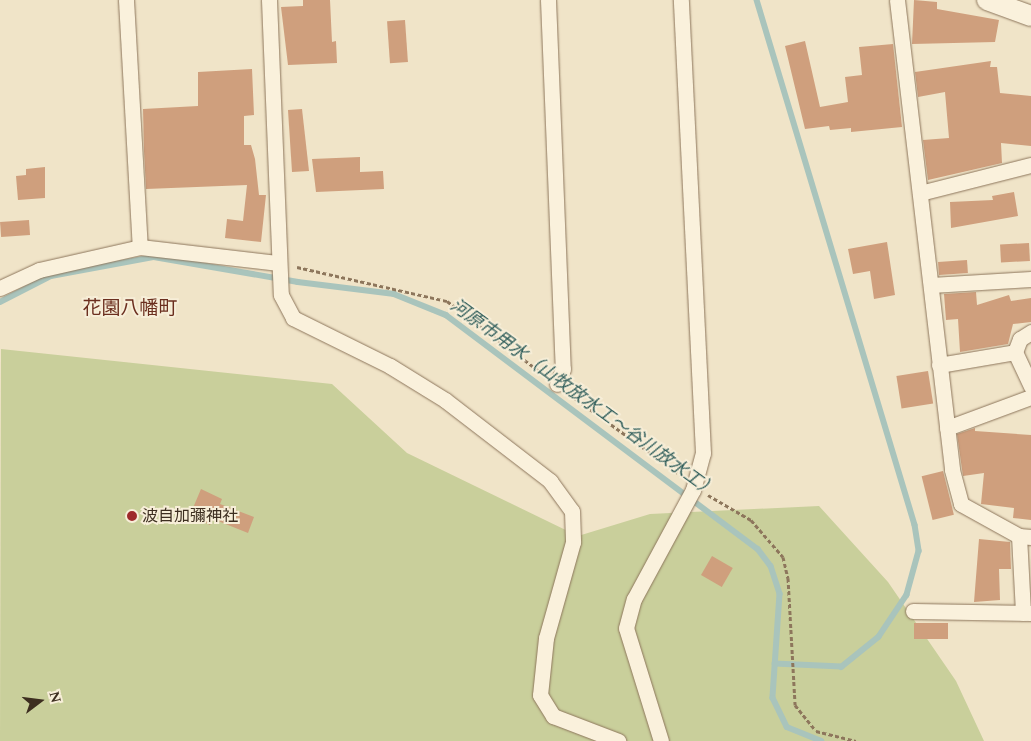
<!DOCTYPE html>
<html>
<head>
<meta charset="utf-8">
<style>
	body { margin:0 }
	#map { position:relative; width:1031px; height:741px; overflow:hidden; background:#f0e4c8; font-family:Spectral,"Noto Sans JP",serif }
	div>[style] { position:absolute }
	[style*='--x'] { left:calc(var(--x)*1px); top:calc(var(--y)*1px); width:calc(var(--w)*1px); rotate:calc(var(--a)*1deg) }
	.green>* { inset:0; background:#c9cf9b }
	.stream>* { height:5.5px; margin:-2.75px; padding:0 2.75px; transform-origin:2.75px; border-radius:2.75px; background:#a9c4bc }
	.building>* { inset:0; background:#cf9f7d; transform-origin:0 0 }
	.path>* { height:3px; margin-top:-1.5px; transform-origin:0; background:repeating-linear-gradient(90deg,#8d765c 0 4px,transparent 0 6.5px) }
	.roads { filter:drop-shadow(0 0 1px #8d765c) drop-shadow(0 0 1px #8d765c) }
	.street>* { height:15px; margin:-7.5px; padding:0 7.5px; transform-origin:7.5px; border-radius:7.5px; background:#faf1dc }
	.secondary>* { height:20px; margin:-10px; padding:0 10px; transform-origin:10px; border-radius:10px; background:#faf1dc }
	.dots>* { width:14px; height:14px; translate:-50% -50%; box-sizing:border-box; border:2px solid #f7eed8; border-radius:50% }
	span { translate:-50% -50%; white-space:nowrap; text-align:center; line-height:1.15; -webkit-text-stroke:4px #f7eed8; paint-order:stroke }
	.poi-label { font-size:16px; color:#3d2e20 }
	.left { translate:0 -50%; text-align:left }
	.water-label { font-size:18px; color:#2f5d5a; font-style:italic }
	.quarter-label { font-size:19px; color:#6b2e1e }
	.north { position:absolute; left:15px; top:676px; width:50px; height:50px; -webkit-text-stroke:4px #f7eed8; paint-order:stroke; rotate:75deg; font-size:14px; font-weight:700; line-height:20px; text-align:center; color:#3d2e20 }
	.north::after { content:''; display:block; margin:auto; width:18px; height:22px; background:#3d2e20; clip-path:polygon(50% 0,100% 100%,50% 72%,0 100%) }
</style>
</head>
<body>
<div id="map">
	<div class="green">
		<div style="clip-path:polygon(1px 349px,332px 384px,407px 453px,578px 536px,650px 514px,819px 506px,888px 582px,956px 681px,984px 741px,0 741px)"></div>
	</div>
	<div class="stream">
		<div style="--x:757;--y:0;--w:548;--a:73.25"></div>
		<div style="--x:915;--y:525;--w:26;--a:81"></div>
		<div style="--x:919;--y:551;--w:46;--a:105.3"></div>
		<div style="--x:907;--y:595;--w:50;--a:123.7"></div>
		<div style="--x:879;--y:637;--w:48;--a:141"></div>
		<div style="--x:842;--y:667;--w:67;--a:-177.4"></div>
		<div style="--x:0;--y:302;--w:57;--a:-27"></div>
		<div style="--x:51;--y:276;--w:105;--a:-10.5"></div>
		<div style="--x:154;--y:257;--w:146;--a:9.8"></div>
		<div style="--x:298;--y:282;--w:97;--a:7.1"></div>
		<div style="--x:394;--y:294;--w:56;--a:22"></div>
		<div style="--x:446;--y:315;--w:390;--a:36.9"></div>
		<div style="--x:758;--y:549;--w:21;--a:53"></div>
		<div style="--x:771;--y:566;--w:29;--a:72"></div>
		<div style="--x:780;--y:594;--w:104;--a:93.9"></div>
		<div style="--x:773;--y:698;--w:32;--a:64"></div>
		<div style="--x:787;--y:727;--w:37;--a:22"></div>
	</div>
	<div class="building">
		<div style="clip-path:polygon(303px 0,330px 0,332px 42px,336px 41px,337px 63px,288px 65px,281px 7px,303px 6px)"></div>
		<div style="clip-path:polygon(914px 0,937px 2px,937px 9px,999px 20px,995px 42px,912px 44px)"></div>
		<div style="left:405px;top:20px;width:42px;height:18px;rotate:86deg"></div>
		<div style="clip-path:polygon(805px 41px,820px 107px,848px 102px,845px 77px,862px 75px,859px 47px,893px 44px,902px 127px,851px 132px,851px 128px,830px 130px,829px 126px,805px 129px,785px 46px)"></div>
		<div style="clip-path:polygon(991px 61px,990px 67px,997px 67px,1000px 93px,1031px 96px,1031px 146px,1001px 143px,1002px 163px,928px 180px,923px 140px,949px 138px,945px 92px,918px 97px,915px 72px)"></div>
		<div style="clip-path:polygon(252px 69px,254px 115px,244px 116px,244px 145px,251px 145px,255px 159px,259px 195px,266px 195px,261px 242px,225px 238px,227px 219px,243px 221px,247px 185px,146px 189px,144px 151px,143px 109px,198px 106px,198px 72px)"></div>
		<div style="clip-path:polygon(302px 109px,309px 171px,292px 172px,288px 110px)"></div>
		<div style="clip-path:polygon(360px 157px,360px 172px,383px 171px,384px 189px,316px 192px,312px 159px)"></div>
		<div style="clip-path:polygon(45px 167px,45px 198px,18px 200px,16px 176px,26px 175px,26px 169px)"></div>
		<div style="clip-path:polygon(1014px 192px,1018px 216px,951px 228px,950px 202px,993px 200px,992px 196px)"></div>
		<div style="left:29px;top:220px;width:15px;height:29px;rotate:86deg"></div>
		<div style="clip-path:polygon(887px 242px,895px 295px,874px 299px,870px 271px,853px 274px,848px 249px)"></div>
		<div style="left:1029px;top:243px;width:18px;height:29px;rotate:87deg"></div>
		<div style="left:967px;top:260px;width:13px;height:29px;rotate:86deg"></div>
		<div style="clip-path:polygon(976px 292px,977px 305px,1009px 295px,1011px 301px,1031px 298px,1031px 322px,1013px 324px,1008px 344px,960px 352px,958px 319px,946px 320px,944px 294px)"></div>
		<div style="left:928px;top:371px;width:33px;height:32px;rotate:81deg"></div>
		<div style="clip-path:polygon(975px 428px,975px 431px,1031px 435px,1031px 520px,1013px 518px,1014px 508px,981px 504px,984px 473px,963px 476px,957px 434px)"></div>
		<div style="left:943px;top:471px;width:45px;height:22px;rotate:76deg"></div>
		<div style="clip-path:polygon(201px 489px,222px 499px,220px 504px,254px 517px,248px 533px,213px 519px,210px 525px,190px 515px)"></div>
		<div style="clip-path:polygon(979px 539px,1010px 542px,1011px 569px,999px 569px,1000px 600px,974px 602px)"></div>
		<div style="left:712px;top:556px;width:24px;height:22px;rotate:30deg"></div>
		<div style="left:914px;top:623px;width:34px;height:16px"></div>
	</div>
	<div class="path">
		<div style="--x:297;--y:267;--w:154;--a:12.8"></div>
		<div style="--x:447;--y:301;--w:122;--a:37.3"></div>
		<div style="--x:569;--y:394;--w:138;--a:35.9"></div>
		<div style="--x:708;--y:495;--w:50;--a:30.2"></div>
		<div style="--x:751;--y:520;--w:49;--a:49.1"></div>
		<div style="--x:783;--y:557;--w:22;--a:77"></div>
		<div style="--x:788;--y:578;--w:127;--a:86.8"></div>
		<div style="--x:795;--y:705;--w:33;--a:51"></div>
		<div style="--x:816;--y:731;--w:41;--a:14"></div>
	</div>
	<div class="roads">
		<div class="street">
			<div style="--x:126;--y:0;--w:247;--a:86.8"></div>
			<div style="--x:269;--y:0;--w:295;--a:87.7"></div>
			<div style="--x:281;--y:295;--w:26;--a:62"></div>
			<div style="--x:293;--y:318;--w:108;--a:26.3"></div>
			<div style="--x:390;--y:366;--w:65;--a:31.7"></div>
			<div style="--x:445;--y:400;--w:133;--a:37.6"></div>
			<div style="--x:550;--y:481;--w:37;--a:54"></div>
			<div style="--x:572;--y:511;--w:31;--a:88"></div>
			<div style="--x:573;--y:542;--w:100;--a:105.7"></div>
			<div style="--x:546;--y:638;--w:57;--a:96"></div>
			<div style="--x:540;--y:695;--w:25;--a:58"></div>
			<div style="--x:553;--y:716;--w:70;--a:21"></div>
			<div style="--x:548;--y:0;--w:369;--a:87.7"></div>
			<div style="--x:563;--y:369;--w:16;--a:112"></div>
			<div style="--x:897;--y:0;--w:473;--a:83.3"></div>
			<div style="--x:952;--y:470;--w:35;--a:75"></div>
			<div style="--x:961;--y:504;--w:66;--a:28.9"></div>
			<div style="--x:1019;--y:536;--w:12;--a:5"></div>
			<div style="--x:920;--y:193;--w:114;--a:-14.2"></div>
			<div style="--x:931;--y:285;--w:100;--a:-3.4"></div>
			<div style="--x:0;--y:288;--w:43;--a:-24.8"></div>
			<div style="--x:39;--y:270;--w:104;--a:-12.8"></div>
			<div style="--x:140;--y:247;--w:140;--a:6.6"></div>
			<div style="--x:1015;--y:352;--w:14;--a:-69"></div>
			<div style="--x:1020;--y:339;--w:13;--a:-32"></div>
			<div style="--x:939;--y:365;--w:77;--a:-9.7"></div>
			<div style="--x:1015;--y:352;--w:38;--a:65"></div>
			<div style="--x:947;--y:428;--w:90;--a:-20.3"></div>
			<div style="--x:1019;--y:536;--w:77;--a:87"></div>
			<div style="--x:913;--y:611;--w:118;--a:1"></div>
			<div style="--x:661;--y:741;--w:118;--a:-107.2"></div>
			<div style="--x:626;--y:628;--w:30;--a:-75"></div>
			<div style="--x:634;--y:599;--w:124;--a:-61.6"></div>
			<div style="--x:693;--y:490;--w:38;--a:-75"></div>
			<div style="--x:703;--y:453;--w:454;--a:-92.8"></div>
		</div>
		<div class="secondary">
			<div style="--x:987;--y:0;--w:47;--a:20"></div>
		</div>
	</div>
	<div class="dots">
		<div style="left:132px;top:516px;background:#9e2a2b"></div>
	</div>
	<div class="poi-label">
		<span class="left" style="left:142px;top:516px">波自加彌神社</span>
	</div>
	<div class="water-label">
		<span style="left:583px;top:399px;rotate:36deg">河原市用水（山牧放水工～谷川放水工）</span>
	</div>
	<div class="quarter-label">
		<span style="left:130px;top:309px">花園八幡町</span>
	</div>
	<div class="north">N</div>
</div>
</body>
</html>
